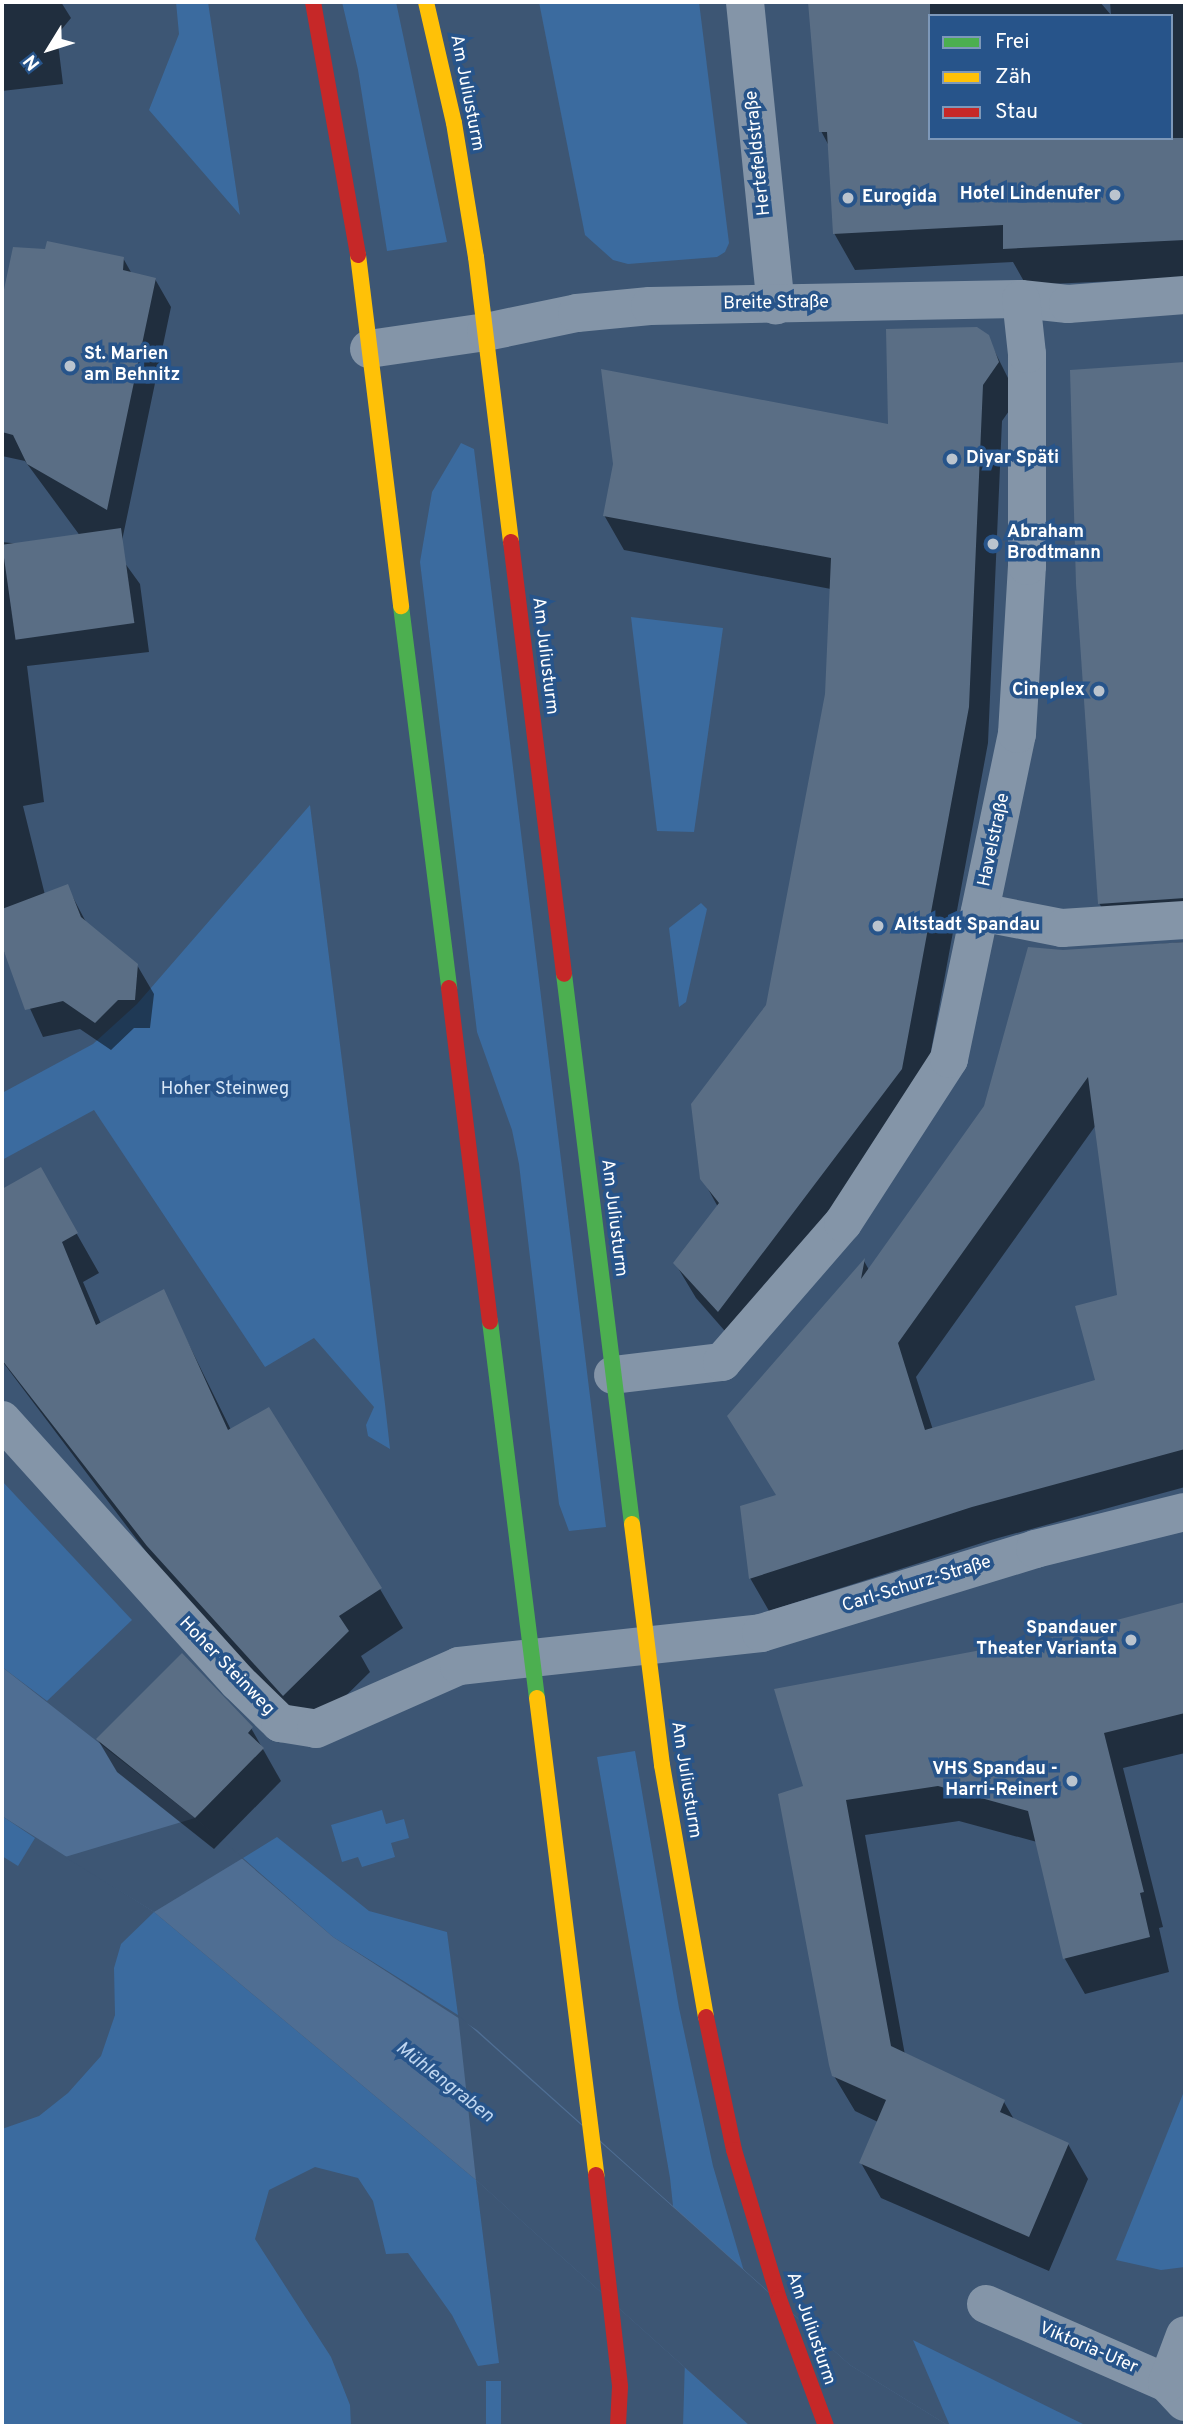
<!DOCTYPE html>
<html>
<head>
<meta charset="utf-8">
<style>
	body { margin:0 }
	#map { position:relative; width:1187px; height:2428px; overflow:hidden; background:#3d5674; font-family:Overpass,sans-serif }
	div>[style] { position:absolute }
	[style*='--x'] { left:calc(var(--x)*1px); top:calc(var(--y)*1px); width:calc(var(--w)*1px); rotate:calc(var(--a)*1deg) }
	.green>* { inset:0; background:#3b6b9f; transform-origin:0 0 }
	.water>* { inset:0; background:#4f6e93 }
	.pier>* { inset:0; background:#3d5674 }
	.shadow>* { inset:0; background:#0007 }
	.building>* { inset:0; background:#5a6e85; transform-origin:0 0 }
	.street>* { height:38px; margin:-19px; padding:0 19px; transform-origin:19px; border-radius:19px; background:#8495a8 }
	.fast>* { height:16px; margin:-8px; padding:0 8px; transform-origin:8px; border-radius:8px; background:#4caf50 }
	.slow>* { height:16px; margin:-8px; padding:0 8px; transform-origin:8px; border-radius:8px; background:#ffc107 }
	.jam>* { height:16px; margin:-8px; padding:0 8px; transform-origin:8px; border-radius:8px; background:#c62828 }
	.dots>* { width:19px; height:19px; translate:-50% -50%; box-sizing:border-box; border:4px solid #27548a; border-radius:50% }
	span { translate:-50% -50%; white-space:nowrap; text-align:center; line-height:1.15; -webkit-text-stroke:7px #27548a; paint-order:stroke }
	.street-label { font-size:18px; color:#fff }
	.poi-label { font-size:18px; color:#fff; font-weight:700 }
	.right { translate:-100% -50%; text-align:right }
	.left { translate:0 -50%; text-align:left }
	.park-label { font-size:18px; color:#d8e7f7 }
	.water-label { font-size:19px; color:#c0d7f1; font-style:italic }
	.frame { position:absolute; inset:0; border:4px solid #fff; pointer-events:none }
	.legend { position:absolute; left:928px; top:14px; width:245px; height:126px; box-sizing:border-box; background:#27548a; border:2px solid #7d98b9; margin:0; padding:9px 12px; list-style:none; font-size:21px; color:#fff }
	.legend li { display:flex; align-items:center; gap:14px; height:35px }
	.legend b { width:35px; border:2px solid #7d98b9 }
	.north { position:absolute; left:14px; top:14px; width:70px; height:70px; -webkit-text-stroke:5px #27548a; paint-order:stroke; rotate:232deg; font-size:19px; font-weight:700; line-height:28px; text-align:center; color:#fff }
	.north::after { content:''; display:block; margin:auto; width:24px; height:32px; background:#fff; clip-path:polygon(50% 0,100% 100%,50% 72%,0 100%) }
</style>
</head>
<body>
<div id="map">
	<div class="green">
		<div style="clip-path:polygon(176px 2px,208px 2px,240px 215px,149px 110px,179px 34px)"></div>
		<div style="clip-path:polygon(342px 2px,396px 2px,447px 242px,387px 251px,358px 70px)"></div>
		<div style="clip-path:polygon(539px 2px,699px 2px,729px 243px,725px 252px,717px 257px,628px 264px,613px 260px,585px 235px)"></div>
		<div style="clip-path:polygon(461px 443px,474px 449px,606px 1527px,569px 1531px,559px 1504px,519px 1164px,512px 1130px,477px 1032px,420px 562px,432px 492px)"></div>
		<div style="clip-path:polygon(631px 617px,723px 628px,694px 832px,657px 831px)"></div>
		<div style="clip-path:polygon(310px 805px,385px 1404px,390px 1449px,368px 1436px,366px 1425px,374px 1407px,314px 1338px,265px 1367px,94px 1110px,2px 1160px,2px 1093px,93px 1044px,137px 1004px)"></div>
		<div style="clip-path:polygon(701px 903px,707px 909px,686px 1002px,679px 1007px,669px 928px)"></div>
		<div style="clip-path:polygon(2px 1481px,132px 1620px,47px 1701px,2px 1667px)"></div>
		<div style="clip-path:polygon(635px 1751px,679px 2008px,713px 2166px,758px 2319px,796px 2426px,683px 2426px,686px 2326px,670px 2178px,597px 1757px)"></div>
		<div style="clip-path:polygon(382px 1810px,386px 1824px,404px 1819px,409px 1838px,391px 1843px,395px 1857px,362px 1867px,358px 1857px,342px 1862px,331px 1825px)"></div>
		<div style="clip-path:polygon(2px 1816px,35px 1838px,18px 1866px,2px 1856px)"></div>
		<div style="clip-path:polygon(277px 1837px,369px 1911px,447px 1932px,458px 2015px,333px 1937px,243px 1858px)"></div>
		<div style="clip-path:polygon(154px 1912px,476px 2180px,499px 2363px,478px 2366px,452px 2315px,408px 2253px,386px 2254px,373px 2201px,358px 2178px,315px 2167px,269px 2190px,255px 2239px,331px 2357px,350px 2405px,351px 2426px,2px 2426px,2px 2129px,39px 2116px,68px 2093px,101px 2056px,115px 2015px,114px 1968px,121px 1944px)"></div>
		<div style="clip-path:polygon(1185px 2089px,1185px 2267px,1161px 2270px,1116px 2260px)"></div>
		<div style="clip-path:polygon(913px 2340px,1087px 2426px,950px 2426px)"></div>
		<div style="left:486px;top:2381px;width:15px;height:45px"></div>
	</div>
	<div class="water">
		<div style="clip-path:polygon(2px 1667px,195px 1818px,333px 1937px,477px 2030px,850px 2365px,949px 2426px,750px 2426px,476px 2180px,154px 1912px,2px 1816px)"></div>
	</div>
	<div class="pier">
		<div style="clip-path:polygon(195px 1818px,243px 1858px,154px 1912px,65px 1857px)"></div>
		<div style="clip-path:polygon(458px 2015px,850px 2365px,949px 2426px,750px 2426px,476px 2180px)"></div>
	</div>
	<div class="shadow">
		<div style="clip-path:polygon(2px 2px,61px 2px,71px 18px,57px 35px,63px 84px,2px 91px)"></div>
		<div style="clip-path:polygon(evenodd,809px 2px,1100px 2px,1111px 15px,1110px 2px,1185px 2px,1185px 278px,1026px 285px,1013px 262px,855px 270px,834px 233px,829px 146px,821px 131px,809px 2px,930px 16px,1171px 16px,1171px 138px,930px 138px,930px 16px)"></div>
		<div style="clip-path:polygon(14px 249px,123px 258px,132px 274px,155px 279px,171px 307px,119px 555px,140px 584px,149px 652px,27px 666px,44px 802px,23px 806px,45px 895px,67px 886px,87px 924px,137px 965px,154px 994px,150px 1028px,134px 1028px,111px 1050px,80px 1029px,43px 1037px,2px 947px,2px 542px,92px 552px,25px 461px,2px 456px,2px 308px)"></div>
		<div style="clip-path:polygon(987px 336px,1018px 398px,1002px 421px,988px 743px,921px 1105px,738px 1346px,696px 1298px,675px 1263px,718px 1207px,702px 1178px,768px 1005px,827px 694px,831px 589px,624px 550px,604px 515px,889px 426px)"></div>
		<div style="clip-path:polygon(1185px 364px,1185px 930px,1116px 932px,1099px 903px,1072px 372px)"></div>
		<div style="clip-path:polygon(evenodd,1185px 942px,1185px 1487px,991px 1540px,769px 1611px,750px 1578px,864px 1261px,869px 1270px,986px 1107px,1063px 952px,1185px 942px,1096px 1125px,1119px 1296px,1097px 1381px,933px 1430px,916px 1377px,1096px 1125px)"></div>
		<div style="clip-path:polygon(40px 1169px,99px 1273px,83px 1282px,101px 1324px,163px 1292px,231px 1430px,380px 1589px,403px 1628px,361px 1656px,370px 1672px,307px 1734px,172px 1586px,2px 1361px,2px 1191px)"></div>
		<div style="clip-path:polygon(1185px 1604px,1185px 1753px,1123px 1768px,1163px 1927px,1159px 1928px,1169px 1972px,1085px 1994px,1065px 1959px,1037px 1842px,959px 1821px,865px 1835px,905px 2055px,1004px 2102px,1015px 2121px,1068px 2144px,1088px 2179px,1049px 2271px,881px 2198px,861px 2163px,878px 2122px,855px 2111px,834px 2076px,805px 1788px,999px 1653px)"></div>
		<div style="clip-path:polygon(251px 1728px,281px 1781px,214px 1849px,117px 1772px,98px 1740px)"></div>
	</div>
	<div class="building">
		<div style="clip-path:polygon(808px 2px,930px 2px,930px 138px,1185px 138px,1185px 240px,1003px 249px,1003px 225px,833px 234px,827px 132px,819px 132px)"></div>
		<div style="clip-path:polygon(47px 241px,124px 257px,123px 270px,156px 278px,107px 510px,27px 464px,13px 435px,2px 432px,2px 299px,13px 247px,45px 249px)"></div>
		<div style="clip-path:polygon(977px 327px,989px 335px,999px 362px,983px 385px,969px 707px,902px 1069px,718px 1312px,673px 1263px,719px 1203px,700px 1179px,691px 1104px,766px 1005px,825px 694px,831px 558px,603px 516px,613px 464px,601px 369px,888px 424px,886px 329px)"></div>
		<div style="clip-path:polygon(1185px 362px,1185px 898px,1098px 904px,1076px 584px,1070px 370px)"></div>
		<div style="left:121px;top:528px;width:96px;height:120px;rotate:82deg"></div>
		<div style="clip-path:polygon(68px 884px,81px 917px,138px 964px,135px 1000px,118px 1000px,95px 1023px,63px 1001px,25px 1010px,2px 946px,2px 909px)"></div>
		<div style="clip-path:polygon(evenodd,1185px 942px,1185px 1449px,972px 1507px,749px 1579px,740px 1506px,776px 1495px,727px 1416px,865px 1258px,861px 1279px,984px 1106px,1028px 947px,1063px 950px,1185px 942px,1088px 1077px,1117px 1295px,1075px 1306px,1095px 1380px,925px 1430px,898px 1343px,1088px 1077px)"></div>
		<div style="clip-path:polygon(41px 1167px,78px 1233px,62px 1242px,96px 1325px,164px 1289px,228px 1430px,269px 1407px,382px 1588px,339px 1616px,349px 1631px,283px 1696px,147px 1546px,2px 1360px,2px 1189px)"></div>
		<div style="clip-path:polygon(1185px 1602px,1185px 1713px,1104px 1733px,1144px 1892px,1140px 1893px,1150px 1937px,1063px 1959px,1028px 1811px,938px 1786px,846px 1800px,891px 2046px,1005px 2100px,1000px 2112px,1069px 2143px,1029px 2237px,859px 2163px,886px 2100px,832px 2076px,829px 2065px,778px 1794px,803px 1786px,774px 1689px,997px 1647px,999px 1651px)"></div>
		<div style="clip-path:polygon(182px 1653px,253px 1727px,248px 1733px,264px 1748px,195px 1818px,96px 1739px)"></div>
	</div>
	<div class="street">
		<div style="--x:745;--y:2;--w:305;--a:84.2"></div>
		<div style="--x:369;--y:349;--w:118;--a:-8.3"></div>
		<div style="--x:486;--y:332;--w:93;--a:-11.8"></div>
		<div style="--x:577;--y:313;--w:73;--a:-5.5"></div>
		<div style="--x:650;--y:306;--w:371;--a:-1.1"></div>
		<div style="--x:1021;--y:299;--w:47;--a:6.1"></div>
		<div style="--x:1068;--y:304;--w:117;--a:-4.4"></div>
		<div style="--x:980;--y:912;--w:84;--a:11"></div>
		<div style="--x:1062;--y:928;--w:123;--a:-3.7"></div>
		<div style="--x:613;--y:1375;--w:110;--a:-6.8"></div>
		<div style="--x:722;--y:1362;--w:184;--a:-49"></div>
		<div style="--x:843;--y:1223;--w:195;--a:-57.1"></div>
		<div style="--x:949;--y:1059;--w:332;--a:-78.2"></div>
		<div style="--x:1017;--y:734;--w:168;--a:-86.6"></div>
		<div style="--x:1027;--y:566;--w:212;--a:-90"></div>
		<div style="--x:1027;--y:354;--w:55;--a:-96.2"></div>
		<div style="--x:2;--y:1420;--w:353;--a:48"></div>
		<div style="--x:238;--y:1682;--w:59;--a:44.3"></div>
		<div style="--x:280;--y:1723;--w:36;--a:9"></div>
		<div style="--x:316;--y:1729;--w:156;--a:-23.8"></div>
		<div style="--x:459;--y:1666;--w:304;--a:-6.2"></div>
		<div style="--x:761;--y:1633;--w:287;--a:-17"></div>
		<div style="--x:1035;--y:1549;--w:154;--a:-13.9"></div>
		<div style="--x:986;--y:2304;--w:197;--a:23.6"></div>
		<div style="--x:1167;--y:2383;--w:26;--a:47"></div>
		<div style="--x:1167;--y:2383;--w:51;--a:-69.4"></div>
	</div>
	<div class="fast">
		<div style="--x:401;--y:606;--w:385;--a:82.8"></div>
		<div style="--x:564;--y:974;--w:554;--a:82.95"></div>
		<div style="--x:490;--y:1321;--w:380;--a:82.9"></div>
	</div>
	<div class="slow">
		<div style="--x:426;--y:2;--w:124;--a:77"></div>
		<div style="--x:454;--y:123;--w:136;--a:80.7"></div>
		<div style="--x:476;--y:257;--w:287;--a:83"></div>
		<div style="--x:358;--y:255;--w:354;--a:83"></div>
		<div style="--x:632;--y:1524;--w:243;--a:82.9"></div>
		<div style="--x:662;--y:1765;--w:256;--a:80.1"></div>
		<div style="--x:537;--y:1698;--w:481;--a:82.9"></div>
	</div>
	<div class="jam">
		<div style="--x:313;--y:2;--w:257;--a:79.9"></div>
		<div style="--x:511;--y:542;--w:435;--a:83"></div>
		<div style="--x:449;--y:988;--w:336;--a:83"></div>
		<div style="--x:706;--y:2017;--w:136;--a:78.1"></div>
		<div style="--x:734;--y:2150;--w:156;--a:73.2"></div>
		<div style="--x:779;--y:2299;--w:135;--a:69.7"></div>
		<div style="--x:596;--y:2175;--w:213;--a:83.5"></div>
		<div style="--x:620;--y:2387;--w:39;--a:93"></div>
	</div>
	<div class="dots">
		<div style="left:1115px;top:195px;background:#bbc4ce"></div>
		<div style="left:848px;top:198px;background:#bbc4ce"></div>
		<div style="left:70px;top:366px;background:#bbc4ce"></div>
		<div style="left:952px;top:459px;background:#bbc4ce"></div>
		<div style="left:993px;top:544px;background:#bbc4ce"></div>
		<div style="left:1099px;top:691px;background:#bbc4ce"></div>
		<div style="left:878px;top:926px;background:#bbc4ce"></div>
		<div style="left:1131px;top:1640px;background:#bbc4ce"></div>
		<div style="left:1072px;top:1781px;background:#bbc4ce"></div>
	</div>
	<div class="street-label">
		<span style="left:466px;top:93px;rotate:79deg">Am Juliusturm</span>
		<span style="left:759px;top:153px;rotate:-96deg">Hertefeldstraße</span>
		<span style="left:776px;top:304px;rotate:-1deg">Breite Straße</span>
		<span style="left:544px;top:656px;rotate:83deg">Am Juliusturm</span>
		<span style="left:995px;top:840px;rotate:-78deg">Havelstraße</span>
		<span style="left:613px;top:1218px;rotate:83deg">Am Juliusturm</span>
		<span style="left:917px;top:1585px;rotate:-17deg">Carl-Schurz-Straße</span>
		<span style="left:226px;top:1667px;rotate:46deg">Hoher Steinweg</span>
		<span style="left:685px;top:1780px;rotate:81deg">Am Juliusturm</span>
		<span style="left:810px;top:2329px;rotate:71deg">Am Juliusturm</span>
		<span style="left:1088px;top:2349px;rotate:23deg">Viktoria-Ufer</span>
	</div>
	<div class="poi-label">
		<span class="right" style="left:1101px;top:195px">Hotel Lindenufer</span>
		<span class="left" style="left:862px;top:198px">Eurogida</span>
		<span class="left" style="left:84px;top:366px">St. Marien<br>am Behnitz</span>
		<span class="left" style="left:966px;top:459px">Diyar Späti</span>
		<span class="left" style="left:1007px;top:544px">Abraham<br>Brodtmann</span>
		<span class="right" style="left:1085px;top:691px">Cineplex</span>
		<span class="left" style="left:894px;top:926px">Altstadt Spandau</span>
		<span class="right" style="left:1117px;top:1640px">Spandauer<br>Theater Varianta</span>
		<span class="right" style="left:1058px;top:1781px">VHS Spandau -<br>Harri-Reinert</span>
	</div>
	<div class="park-label">
		<span style="left:225px;top:1090px">Hoher Steinweg</span>
	</div>
	<div class="water-label">
		<span style="left:444px;top:2083px;rotate:38deg">Mühlengraben</span>
	</div>
	<div class="frame"></div>
	<ul class="legend">
	<li><b style="height:9px;background:#4caf50"></b>Frei</li>
	<li><b style="height:9px;background:#ffc107"></b>Zäh</li>
	<li><b style="height:9px;background:#c62828"></b>Stau</li>
	</ul>
	<div class="north">N</div>
</div>
</body>
</html>
